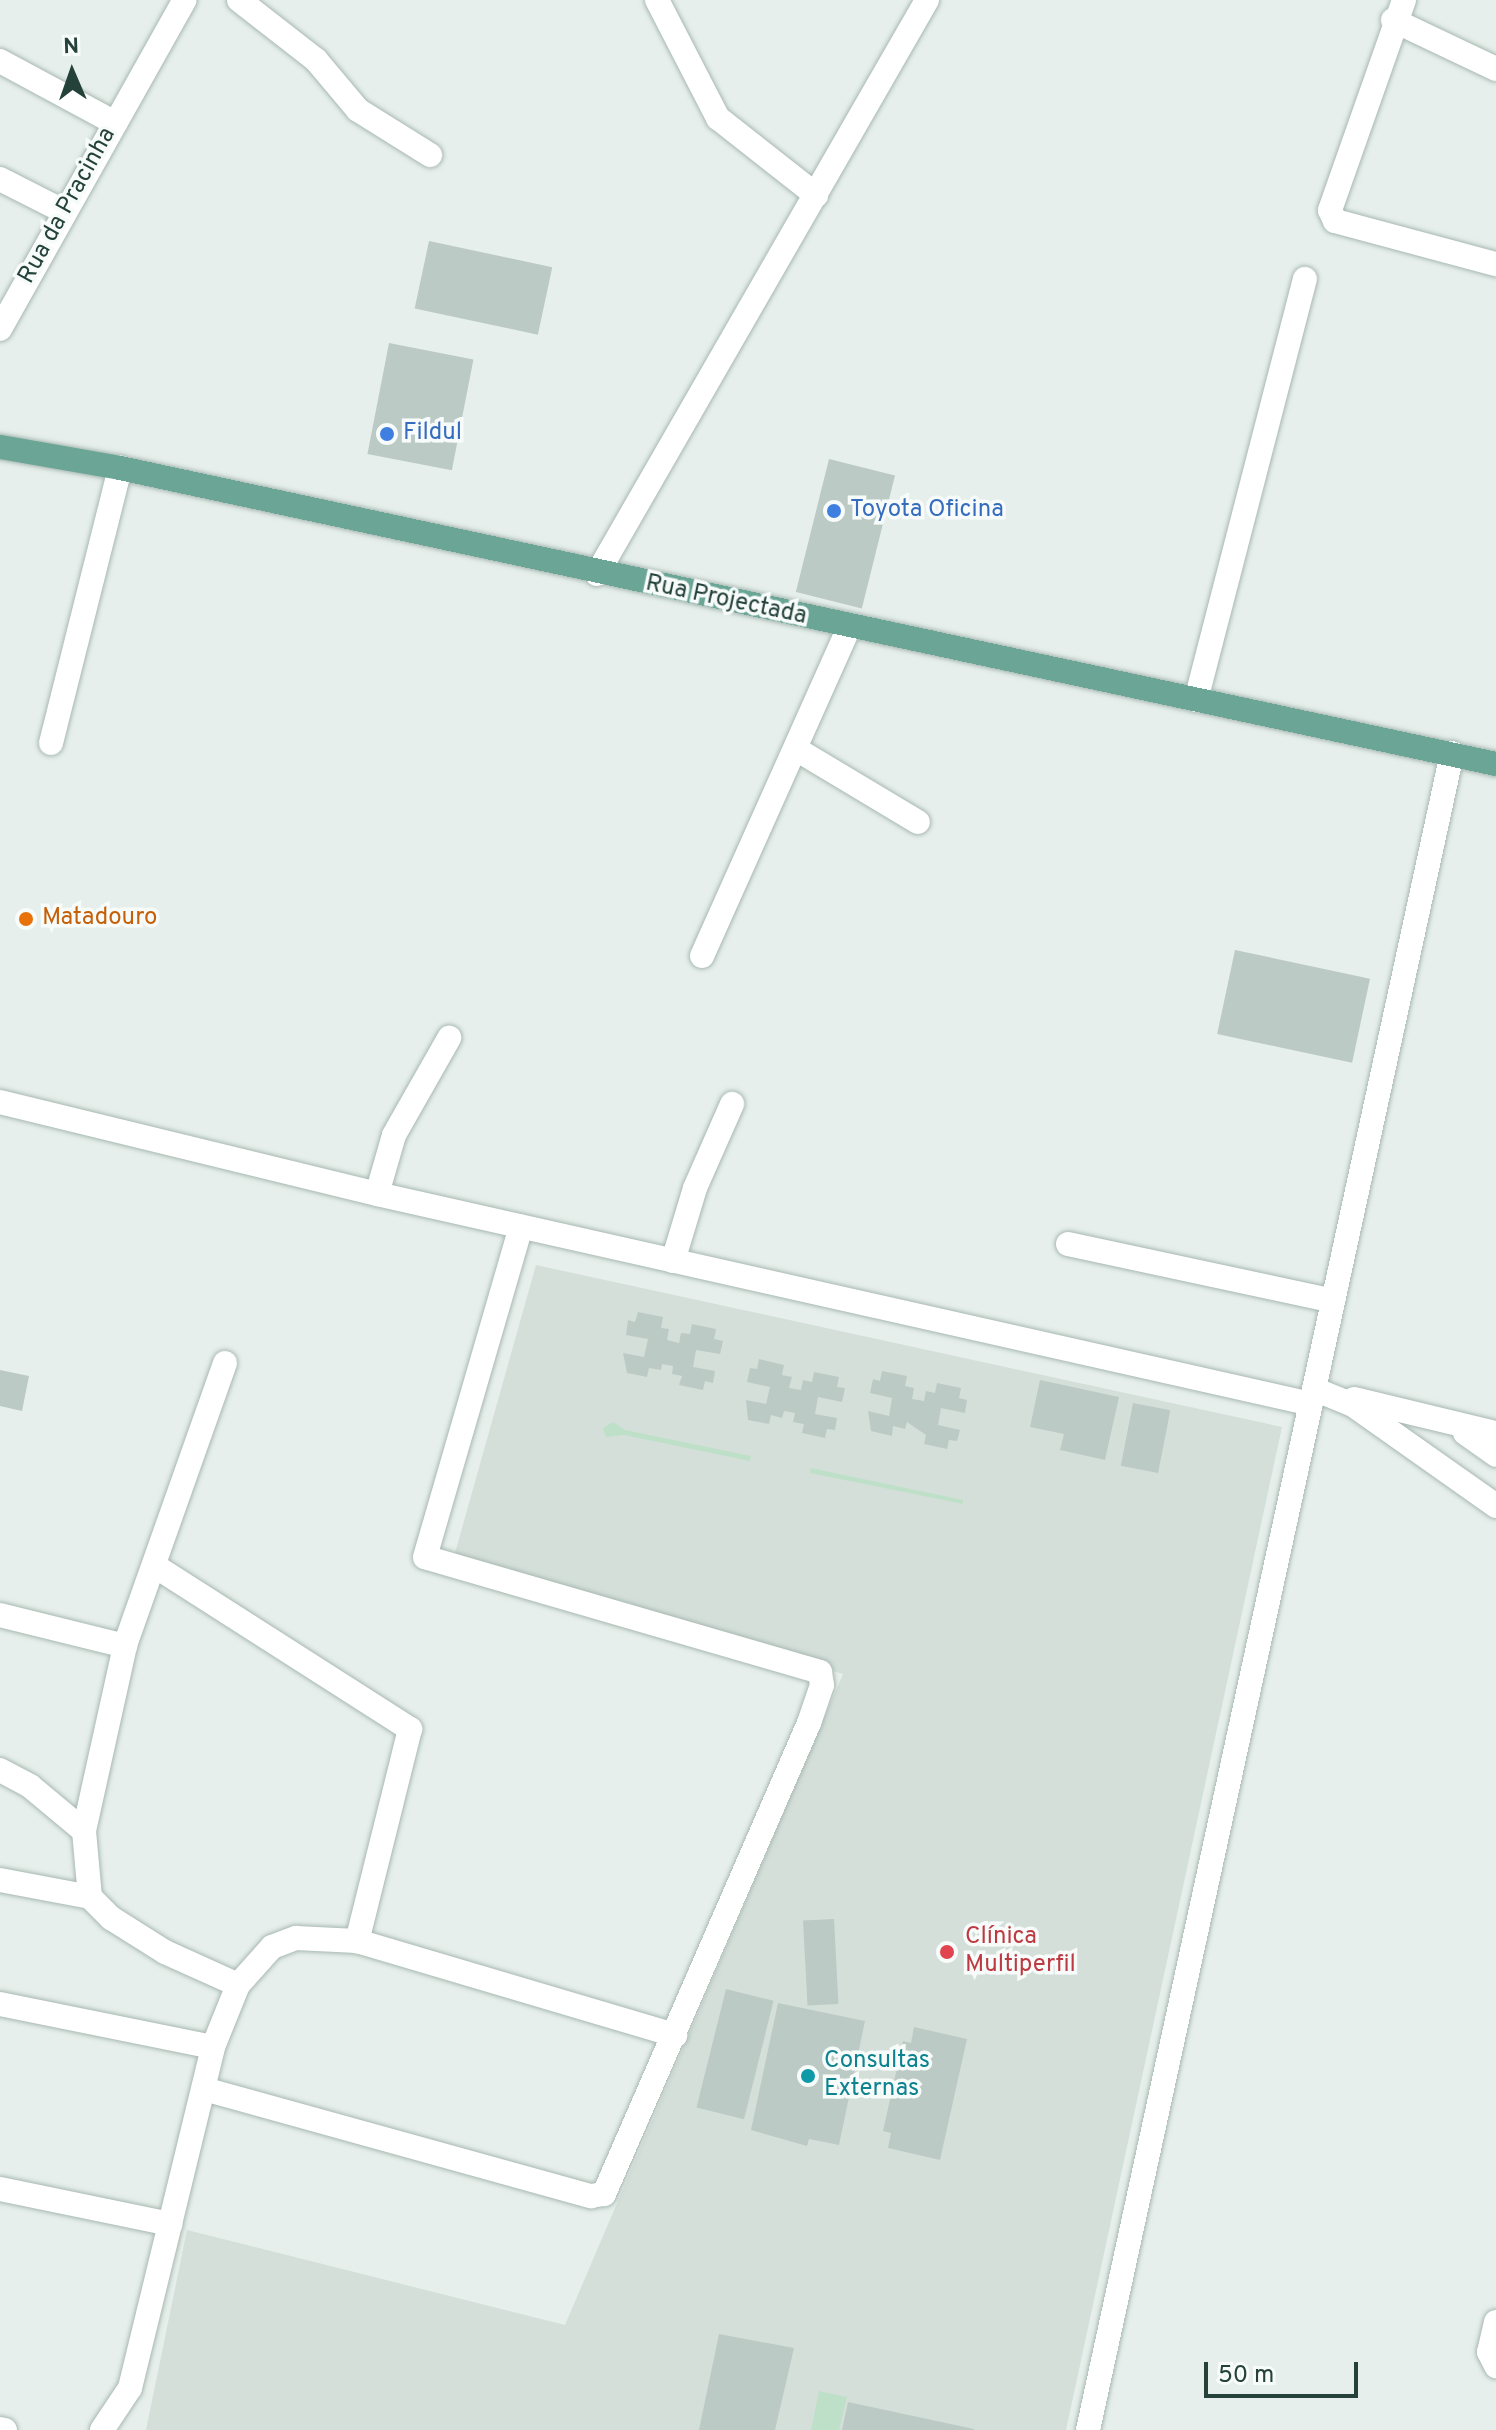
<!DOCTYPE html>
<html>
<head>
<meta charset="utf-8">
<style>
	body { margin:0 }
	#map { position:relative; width:1496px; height:2430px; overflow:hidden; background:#e6efeb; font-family:Overpass,sans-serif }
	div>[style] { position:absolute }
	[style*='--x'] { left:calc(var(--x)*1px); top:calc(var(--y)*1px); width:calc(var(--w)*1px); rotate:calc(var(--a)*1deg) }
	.built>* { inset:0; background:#d4dfda }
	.green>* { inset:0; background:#bfe0c8 }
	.building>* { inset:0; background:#bbcac4; transform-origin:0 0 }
	.roads { filter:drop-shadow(0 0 2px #a8b8b2) drop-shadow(0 0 2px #a8b8b2) }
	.minor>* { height:24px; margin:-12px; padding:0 12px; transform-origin:12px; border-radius:12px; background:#fff }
	.major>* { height:24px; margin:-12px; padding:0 12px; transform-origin:12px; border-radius:12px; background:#6aa596 }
	.dots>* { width:22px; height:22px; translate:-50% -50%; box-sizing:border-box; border:4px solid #f7fbf9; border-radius:50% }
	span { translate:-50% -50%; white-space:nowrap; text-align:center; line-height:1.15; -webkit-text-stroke:7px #f7fbf9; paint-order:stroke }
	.street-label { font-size:24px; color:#24423a }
	.shop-label { font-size:24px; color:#366cbe }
	.left { translate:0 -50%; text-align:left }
	.food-label { font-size:24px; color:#c56008 }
	.health-label { font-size:24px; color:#be3a42 }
	.culture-label { font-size:24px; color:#0d838f }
	.north { position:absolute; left:32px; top:32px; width:80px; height:80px; -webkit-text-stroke:6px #f7fbf9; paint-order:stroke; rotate:358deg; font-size:22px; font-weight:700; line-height:32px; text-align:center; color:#24423a }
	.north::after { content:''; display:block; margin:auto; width:28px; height:36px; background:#24423a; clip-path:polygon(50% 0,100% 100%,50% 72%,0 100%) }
	.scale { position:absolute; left:1204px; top:2362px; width:154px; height:36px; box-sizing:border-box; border:4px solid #24423a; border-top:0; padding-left:10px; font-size:24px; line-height:28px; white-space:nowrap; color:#24423a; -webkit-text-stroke:6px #f7fbf9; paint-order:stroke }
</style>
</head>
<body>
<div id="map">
	<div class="built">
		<div style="clip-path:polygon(536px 1265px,1282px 1427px,1066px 2430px,146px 2430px,187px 2230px,565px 2325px,843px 1674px,453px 1560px)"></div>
	</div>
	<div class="green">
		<div style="clip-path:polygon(613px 1422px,625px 1430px,751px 1456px,750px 1461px,624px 1435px,606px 1437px,603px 1428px)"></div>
		<div style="clip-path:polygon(811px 1468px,963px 1500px,963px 1504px,810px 1473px)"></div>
		<div style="clip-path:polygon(819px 2391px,847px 2397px,839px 2430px,811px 2430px)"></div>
	</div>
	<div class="building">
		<div style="left:429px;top:241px;width:126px;height:69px;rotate:12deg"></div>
		<div style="left:389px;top:343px;width:86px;height:113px;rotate:11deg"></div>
		<div style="left:829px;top:459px;width:68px;height:137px;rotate:14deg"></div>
		<div style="left:1235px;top:950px;width:138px;height:86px;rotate:12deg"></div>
		<div style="clip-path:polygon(638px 1312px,663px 1317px,661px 1328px,669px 1329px,667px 1340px,679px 1343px,681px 1333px,690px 1334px,692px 1324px,716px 1329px,714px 1339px,723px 1341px,720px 1354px,696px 1350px,693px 1367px,715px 1371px,713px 1383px,705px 1381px,703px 1390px,679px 1385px,682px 1376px,672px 1374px,673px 1366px,662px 1364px,661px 1370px,649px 1368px,647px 1377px,627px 1373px,623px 1353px,644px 1357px,648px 1339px,626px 1335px,628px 1320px,635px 1322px)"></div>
		<div style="clip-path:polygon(759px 1359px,784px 1365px,782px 1375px,792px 1377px,789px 1388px,801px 1390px,803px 1380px,812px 1382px,814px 1372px,839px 1377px,837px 1387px,845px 1388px,842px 1402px,818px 1397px,815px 1414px,837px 1418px,835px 1430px,827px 1429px,825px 1438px,802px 1433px,804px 1424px,793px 1422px,795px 1413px,784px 1411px,782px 1418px,771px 1415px,769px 1424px,748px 1420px,746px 1400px,766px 1404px,770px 1387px,747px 1382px,750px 1368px,757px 1369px)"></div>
		<div style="clip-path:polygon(0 1370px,29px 1376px,22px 1411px,0 1406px)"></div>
		<div style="clip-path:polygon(882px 1371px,907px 1376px,905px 1386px,914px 1388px,912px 1399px,924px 1401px,926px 1391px,935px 1393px,937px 1383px,961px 1388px,959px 1398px,967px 1400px,965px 1413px,941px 1408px,938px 1425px,960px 1430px,957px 1441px,949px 1440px,947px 1449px,924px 1444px,926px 1435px,907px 1422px,905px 1429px,893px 1426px,892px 1436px,871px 1431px,868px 1411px,889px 1416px,892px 1398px,870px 1393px,873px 1379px,880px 1381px)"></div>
		<div style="clip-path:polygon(1040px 1380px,1119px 1397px,1105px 1460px,1060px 1450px,1064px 1434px,1030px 1427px)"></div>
		<div style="left:1133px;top:1403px;width:38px;height:64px;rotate:11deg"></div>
		<div style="left:834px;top:1919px;width:85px;height:31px;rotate:87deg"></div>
		<div style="left:726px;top:1989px;width:49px;height:122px;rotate:14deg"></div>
		<div style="clip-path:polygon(778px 2003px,865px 2021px,839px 2145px,809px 2139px,807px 2146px,751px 2130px)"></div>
		<div style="clip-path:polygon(914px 2027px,967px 2039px,940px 2160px,888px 2148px,891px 2133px,883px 2131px,903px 2041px,911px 2043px)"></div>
		<div style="clip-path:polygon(719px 2334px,794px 2348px,775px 2430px,699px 2430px)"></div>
		<div style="clip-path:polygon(848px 2402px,974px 2429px,974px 2430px,842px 2430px)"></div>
	</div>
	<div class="roads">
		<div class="minor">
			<div style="--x:239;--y:0;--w:98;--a:37.9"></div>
			<div style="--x:316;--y:60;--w:65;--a:50"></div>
			<div style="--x:358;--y:110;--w:85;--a:32"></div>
			<div style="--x:657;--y:0;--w:133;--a:62.7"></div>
			<div style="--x:718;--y:118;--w:125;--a:38.2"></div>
			<div style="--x:1404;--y:0;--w:223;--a:109.4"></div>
			<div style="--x:1330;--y:210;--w:12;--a:66"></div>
			<div style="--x:1335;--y:221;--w:167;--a:15"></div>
			<div style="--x:1393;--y:20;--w:114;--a:25.4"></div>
			<div style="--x:0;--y:61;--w:131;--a:28.3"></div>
			<div style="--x:0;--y:179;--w:71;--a:26.9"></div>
			<div style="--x:0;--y:329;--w:377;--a:-60.7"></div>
			<div style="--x:597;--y:574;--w:662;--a:-60.1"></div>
			<div style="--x:1196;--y:700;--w:435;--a:-75.5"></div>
			<div style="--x:51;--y:743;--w:284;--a:-75.9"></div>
			<div style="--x:796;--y:749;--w:142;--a:30.9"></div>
			<div style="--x:702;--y:956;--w:360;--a:-65.9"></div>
			<div style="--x:0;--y:1102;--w:388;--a:13.7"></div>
			<div style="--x:377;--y:1194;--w:957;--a:12.67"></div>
			<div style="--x:377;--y:1194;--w:61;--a:-73.9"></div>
			<div style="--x:394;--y:1135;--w:112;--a:-60.4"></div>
			<div style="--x:1068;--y:1244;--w:271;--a:12.1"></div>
			<div style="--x:673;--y:1261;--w:76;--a:-73.2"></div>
			<div style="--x:695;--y:1188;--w:92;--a:-66.2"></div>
			<div style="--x:225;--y:1363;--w:300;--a:109.5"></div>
			<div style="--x:125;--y:1646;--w:189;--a:102.5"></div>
			<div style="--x:84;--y:1831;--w:66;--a:84.8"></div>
			<div style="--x:90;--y:1897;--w:30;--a:45"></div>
			<div style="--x:111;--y:1918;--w:64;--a:32.2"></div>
			<div style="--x:165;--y:1952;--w:80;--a:24.3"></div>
			<div style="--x:1314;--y:1389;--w:42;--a:22.3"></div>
			<div style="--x:1353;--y:1405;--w:175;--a:35.2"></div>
			<div style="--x:1354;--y:1399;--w:146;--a:13.5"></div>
			<div style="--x:1465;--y:1433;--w:38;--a:35"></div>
			<div style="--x:155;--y:1566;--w:303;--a:32.6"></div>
			<div style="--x:410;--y:1729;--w:219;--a:104"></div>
			<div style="--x:0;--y:1615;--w:129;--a:13.9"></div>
			<div style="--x:0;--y:1770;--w:34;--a:28"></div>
			<div style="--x:30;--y:1786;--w:70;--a:39.8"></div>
			<div style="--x:0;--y:1880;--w:92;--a:10.7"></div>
			<div style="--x:0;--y:2004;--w:217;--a:11.4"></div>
			<div style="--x:204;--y:2089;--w:402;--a:15.5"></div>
			<div style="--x:591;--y:2196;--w:13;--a:-9"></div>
			<div style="--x:604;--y:2194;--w:514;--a:-66.48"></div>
			<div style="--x:809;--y:1723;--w:40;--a:-71.1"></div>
			<div style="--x:822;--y:1685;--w:13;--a:-99"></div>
			<div style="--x:820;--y:1672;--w:411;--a:-163.8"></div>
			<div style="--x:425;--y:1557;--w:344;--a:-73.8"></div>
			<div style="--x:0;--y:2189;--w:174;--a:11.6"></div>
			<div style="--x:1496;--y:2322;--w:31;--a:103"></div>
			<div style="--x:1489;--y:2352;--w:16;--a:63"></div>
			<div style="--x:0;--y:2429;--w:5;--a:11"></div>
			<div style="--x:102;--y:2430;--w:50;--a:-56.3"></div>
			<div style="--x:130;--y:2388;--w:351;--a:-76.3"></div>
			<div style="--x:213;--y:2047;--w:67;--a:-68"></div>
			<div style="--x:238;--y:1985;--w:51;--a:-48.2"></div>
			<div style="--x:272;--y:1947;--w:26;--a:-21"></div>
			<div style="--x:296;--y:1938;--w:61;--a:2.8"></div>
			<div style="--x:357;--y:1941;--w:332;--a:16.5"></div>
			<div style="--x:1088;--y:2430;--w:1716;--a:-77.75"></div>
		</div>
		<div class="major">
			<div style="--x:0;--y:447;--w:122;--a:9.9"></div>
			<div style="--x:120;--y:468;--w:1407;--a:12.14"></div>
		</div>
	</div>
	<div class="dots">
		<div style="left:387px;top:434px;background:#3f7fe0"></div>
		<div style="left:834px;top:511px;background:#3f7fe0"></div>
		<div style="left:26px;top:919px;background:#e8710a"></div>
		<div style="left:947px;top:1952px;background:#e0444e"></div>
		<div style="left:808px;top:2076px;background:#0f9aa8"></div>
	</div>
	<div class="street-label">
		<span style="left:68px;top:206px;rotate:-61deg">Rua da Pracinha</span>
		<span style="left:726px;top:601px;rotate:12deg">Rua Projectada</span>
	</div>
	<div class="shop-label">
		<span class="left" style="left:403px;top:434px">Fildul</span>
		<span class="left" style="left:850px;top:511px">Toyota Oficina</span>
	</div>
	<div class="food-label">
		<span class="left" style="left:42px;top:919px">Matadouro</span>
	</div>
	<div class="health-label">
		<span class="left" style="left:965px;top:1952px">Clínica<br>Multiperfil</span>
	</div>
	<div class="culture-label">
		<span class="left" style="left:824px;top:2076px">Consultas<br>Externas</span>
	</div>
	<div class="north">N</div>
	<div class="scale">50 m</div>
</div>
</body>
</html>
